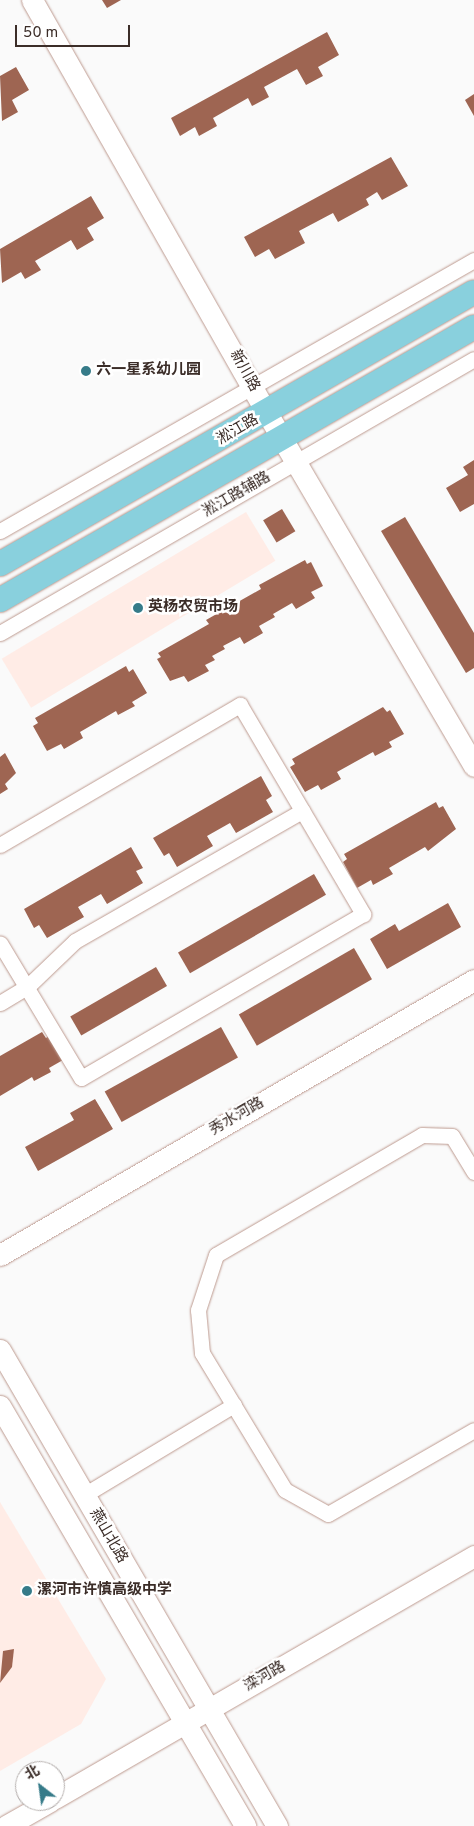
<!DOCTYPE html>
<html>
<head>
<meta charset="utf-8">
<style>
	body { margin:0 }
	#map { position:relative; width:474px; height:1826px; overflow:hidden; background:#fafafa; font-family:Overpass,"Noto Sans SC",sans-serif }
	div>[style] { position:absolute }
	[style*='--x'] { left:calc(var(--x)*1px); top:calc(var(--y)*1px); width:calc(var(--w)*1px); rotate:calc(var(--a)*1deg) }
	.built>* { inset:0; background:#ffece6; transform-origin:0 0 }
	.building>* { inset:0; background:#9e6552; transform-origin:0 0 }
	.roads { filter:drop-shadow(0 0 1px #bd9a8f) drop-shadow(0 0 1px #bd9a8f) }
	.street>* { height:15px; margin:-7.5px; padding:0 7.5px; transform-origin:7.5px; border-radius:7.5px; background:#fff }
	.secondary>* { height:21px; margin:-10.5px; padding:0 10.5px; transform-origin:10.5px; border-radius:10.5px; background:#fff }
	.primary>* { height:24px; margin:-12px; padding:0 12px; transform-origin:12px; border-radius:12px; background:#89d0dd }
	.dots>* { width:14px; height:14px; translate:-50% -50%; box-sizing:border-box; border:2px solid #fff; border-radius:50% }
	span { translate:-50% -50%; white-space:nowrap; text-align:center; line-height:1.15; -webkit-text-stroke:5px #fff; paint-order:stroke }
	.poi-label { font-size:15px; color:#3b2d28; font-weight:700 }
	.left { translate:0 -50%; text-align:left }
	.street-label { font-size:15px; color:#3b2d28 }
	.north { position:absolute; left:15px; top:1761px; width:50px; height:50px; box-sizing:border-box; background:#fff; border:1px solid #b1aba9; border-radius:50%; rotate:330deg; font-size:14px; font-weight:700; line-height:20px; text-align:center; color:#3b2d28 }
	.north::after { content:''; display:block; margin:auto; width:18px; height:22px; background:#367b89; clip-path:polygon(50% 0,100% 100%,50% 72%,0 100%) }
	.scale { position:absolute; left:15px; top:25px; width:115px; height:22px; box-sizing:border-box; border:2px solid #3b2d28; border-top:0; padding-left:6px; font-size:15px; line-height:18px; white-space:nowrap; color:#3b2d28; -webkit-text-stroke:4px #fff; paint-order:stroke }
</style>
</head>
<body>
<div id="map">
	<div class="built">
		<div style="left:246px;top:512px;width:57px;height:285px;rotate:59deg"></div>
		<div style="clip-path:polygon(0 1502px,106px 1679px,81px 1724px,0 1771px)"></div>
	</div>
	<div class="building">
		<div style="clip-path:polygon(102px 0,121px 0,107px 8px)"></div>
		<div style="clip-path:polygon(327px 32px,339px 55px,318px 67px,323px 76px,306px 85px,297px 69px,264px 87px,269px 97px,252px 106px,248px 98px,213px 118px,217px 126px,199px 136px,195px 127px,180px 136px,171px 118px)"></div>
		<div style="clip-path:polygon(16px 67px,29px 90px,12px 100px,18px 112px,2px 121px,0 76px)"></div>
		<div style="clip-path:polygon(474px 94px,474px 116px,465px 100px)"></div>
		<div style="clip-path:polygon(391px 157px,408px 186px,382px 200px,377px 192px,366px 199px,369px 205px,338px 222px,333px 213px,299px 231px,305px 243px,275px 259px,269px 249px,255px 257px,244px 237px)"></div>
		<div style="clip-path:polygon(91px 196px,104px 218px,87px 228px,94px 240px,77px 250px,71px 240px,35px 261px,41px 270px,25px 279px,21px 272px,2px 283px,0 249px)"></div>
		<div style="clip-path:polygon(474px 460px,474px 504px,460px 512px,446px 488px,468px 475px,463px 467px)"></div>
		<div style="left:282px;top:509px;width:26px;height:22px;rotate:59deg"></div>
		<div style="clip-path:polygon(405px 517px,474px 633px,474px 668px,466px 673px,381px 531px)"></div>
		<div style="clip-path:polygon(305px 560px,307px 564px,311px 562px,323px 586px,311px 592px,315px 598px,296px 609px,292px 603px,273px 614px,275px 617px,259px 626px,263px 633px,244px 644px,240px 637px,223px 646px,225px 649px,212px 656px,215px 660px,205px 665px,209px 671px,188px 682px,184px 676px,170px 681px,157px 659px,161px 657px,158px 653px,209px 624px,206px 620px,261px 589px,259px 585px)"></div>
		<div style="clip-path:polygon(126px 666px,129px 672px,133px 669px,147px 693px,132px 702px,135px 706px,118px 715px,116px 711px,80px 732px,83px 738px,64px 749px,61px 744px,47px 751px,33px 726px,38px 723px,35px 718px)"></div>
		<div style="clip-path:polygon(383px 707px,387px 712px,390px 710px,404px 734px,389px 742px,392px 747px,375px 756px,373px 752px,337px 772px,341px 779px,321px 790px,318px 785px,305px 792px,290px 767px,295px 764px,292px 759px)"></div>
		<div style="clip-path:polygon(5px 753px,16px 773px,5px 784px,8px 789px,0 794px,0 757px)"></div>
		<div style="clip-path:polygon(261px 776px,272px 796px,266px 800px,273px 812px,236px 833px,230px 823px,207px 836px,213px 846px,177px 867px,169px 853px,164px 856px,153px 838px)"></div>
		<div style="clip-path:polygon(436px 802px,439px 808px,443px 806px,456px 829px,428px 851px,425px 847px,389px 868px,393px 874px,373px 885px,371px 880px,357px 888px,343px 862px,347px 859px,344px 854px)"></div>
		<div style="clip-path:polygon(131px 847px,143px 868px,136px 871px,143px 883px,107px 904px,101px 894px,78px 907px,84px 917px,47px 938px,39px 925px,34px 928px,24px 909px)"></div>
		<div style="left:314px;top:874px;width:24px;height:157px;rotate:60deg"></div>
		<div style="clip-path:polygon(448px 903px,461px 927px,387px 969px,370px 939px,395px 924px,399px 931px)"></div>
		<div style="left:354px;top:948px;width:36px;height:133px;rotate:60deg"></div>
		<div style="left:156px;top:967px;width:22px;height:99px;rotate:60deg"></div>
		<div style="left:221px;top:1027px;width:35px;height:133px;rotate:61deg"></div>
		<div style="clip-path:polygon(42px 1032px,46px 1038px,49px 1036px,63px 1060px,49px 1068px,51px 1072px,34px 1081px,32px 1077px,0 1096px,0 1056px)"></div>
		<div style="clip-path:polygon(95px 1099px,113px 1129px,38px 1171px,25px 1147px,74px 1120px,70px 1113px)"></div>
		<div style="clip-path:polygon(14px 1649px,12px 1667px,0 1683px,3px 1651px)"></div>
	</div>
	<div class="roads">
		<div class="street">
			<div style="--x:0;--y:531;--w:546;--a:-29.76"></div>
			<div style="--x:0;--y:633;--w:547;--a:-30.03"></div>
			<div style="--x:0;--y:845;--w:278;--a:-30.3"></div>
			<div style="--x:240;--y:705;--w:243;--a:59.5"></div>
			<div style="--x:363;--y:914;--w:326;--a:149.8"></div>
			<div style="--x:81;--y:1078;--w:157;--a:-121"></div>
			<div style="--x:0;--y:1003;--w:31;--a:-31"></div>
			<div style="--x:27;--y:987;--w:66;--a:-43.8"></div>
			<div style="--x:75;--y:941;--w:262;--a:-29.8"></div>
			<div style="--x:474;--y:1172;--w:42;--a:-121.4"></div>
			<div style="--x:452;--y:1136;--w:30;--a:-178"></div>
			<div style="--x:422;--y:1135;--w:238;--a:149.8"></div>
			<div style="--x:216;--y:1255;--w:58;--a:108.1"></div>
			<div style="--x:198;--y:1310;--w:43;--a:84.7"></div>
			<div style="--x:202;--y:1353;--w:160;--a:58.8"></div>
			<div style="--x:285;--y:1490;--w:49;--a:29.2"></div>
			<div style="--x:328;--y:1514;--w:168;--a:-29.9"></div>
			<div style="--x:84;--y:1495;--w:175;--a:-31"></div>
		</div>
		<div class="secondary">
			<div style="--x:32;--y:0;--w:475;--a:60.4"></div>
			<div style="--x:267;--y:413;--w:409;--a:59.6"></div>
			<div style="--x:0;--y:1255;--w:548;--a:-30.12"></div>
			<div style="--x:0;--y:1350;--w:551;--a:59.8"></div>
			<div style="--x:0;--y:1406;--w:486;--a:59.7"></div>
			<div style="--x:55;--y:1798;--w:484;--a:-30"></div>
			<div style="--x:6;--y:1826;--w:51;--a:-29.6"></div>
		</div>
		<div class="primary">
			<div style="--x:0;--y:564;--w:546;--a:-29.85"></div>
			<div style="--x:0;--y:600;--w:547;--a:-29.94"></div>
		</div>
	</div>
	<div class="dots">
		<div style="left:86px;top:371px;background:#367b89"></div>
		<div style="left:138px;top:608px;background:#367b89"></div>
		<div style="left:27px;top:1591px;background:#367b89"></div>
	</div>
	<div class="poi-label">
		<span class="left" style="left:96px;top:371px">六一星系幼儿园</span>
		<span class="left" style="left:148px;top:608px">英杨农贸市场</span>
		<span class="left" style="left:37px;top:1591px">漯河市许慎高级中学</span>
	</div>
	<div class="street-label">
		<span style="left:244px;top:371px;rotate:61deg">新川路</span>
		<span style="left:238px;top:430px;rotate:-30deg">淞江路</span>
		<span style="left:237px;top:495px;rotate:-30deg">淞江路辅路</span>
		<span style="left:237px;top:1117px;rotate:-30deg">秀水河路</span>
		<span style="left:108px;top:1536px;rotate:60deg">燕山北路</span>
		<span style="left:265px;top:1677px;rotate:-30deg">滦河路</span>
	</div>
	<div class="north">北</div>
	<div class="scale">50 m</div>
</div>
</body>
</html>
